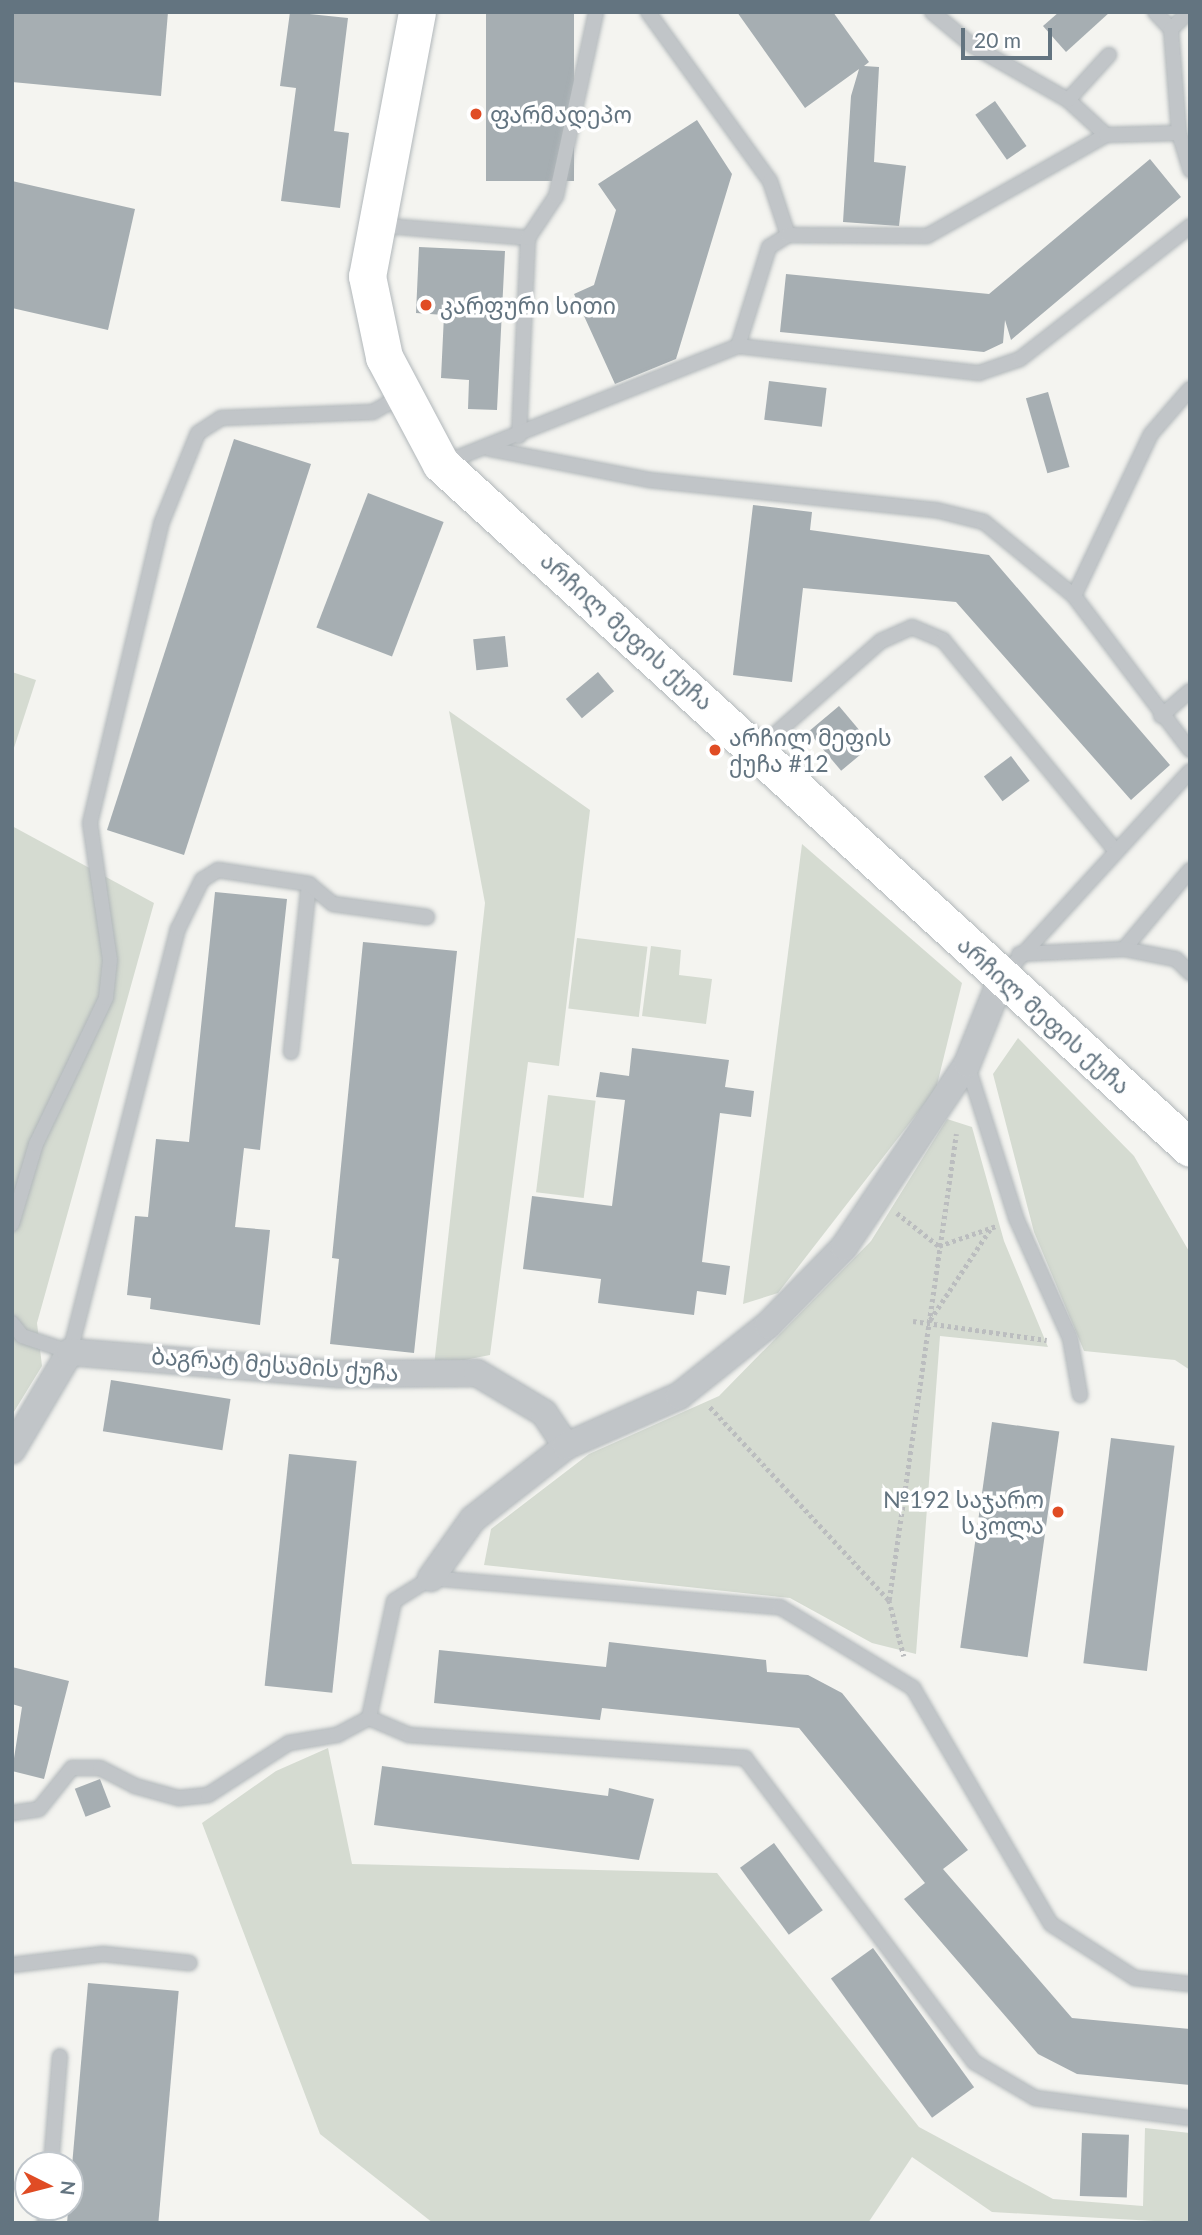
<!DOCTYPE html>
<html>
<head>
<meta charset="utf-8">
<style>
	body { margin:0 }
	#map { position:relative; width:1202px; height:2235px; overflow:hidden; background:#f4f4f0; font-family:Lato,"Noto Sans Georgian",sans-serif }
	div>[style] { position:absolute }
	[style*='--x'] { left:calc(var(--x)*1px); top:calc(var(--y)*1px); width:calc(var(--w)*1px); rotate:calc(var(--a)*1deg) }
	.green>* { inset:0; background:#d5dbd1; transform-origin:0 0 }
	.building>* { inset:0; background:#a6aeb2; transform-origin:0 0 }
	.path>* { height:4.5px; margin-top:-2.25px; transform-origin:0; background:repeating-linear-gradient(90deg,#bbbdbf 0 3.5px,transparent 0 7px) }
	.roads { filter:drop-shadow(0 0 2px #b1b7ba) drop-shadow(0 0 2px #b1b7ba) }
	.lane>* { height:14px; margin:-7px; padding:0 7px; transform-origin:7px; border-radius:7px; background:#c1c5c8 }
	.street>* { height:26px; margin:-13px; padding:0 13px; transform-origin:13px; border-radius:13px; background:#c1c5c8 }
	.secondary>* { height:37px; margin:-18.5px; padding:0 18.5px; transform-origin:18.5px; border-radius:18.5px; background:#fff }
	.dots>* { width:19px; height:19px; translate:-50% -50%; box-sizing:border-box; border:4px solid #fff; border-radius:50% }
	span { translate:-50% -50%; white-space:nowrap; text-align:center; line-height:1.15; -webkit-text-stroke:7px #fff; paint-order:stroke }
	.poi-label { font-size:23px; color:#637480 }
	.left { translate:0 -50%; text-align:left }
	.right { translate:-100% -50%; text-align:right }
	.street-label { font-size:23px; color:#637480 }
	.frame { position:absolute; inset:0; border:14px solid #637480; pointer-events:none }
	.north { position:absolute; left:14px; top:2151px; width:70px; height:70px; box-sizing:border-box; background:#fff; border:2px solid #c1c7cc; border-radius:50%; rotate:96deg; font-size:19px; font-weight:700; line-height:28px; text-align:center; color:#637480 }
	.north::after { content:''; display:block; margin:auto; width:24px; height:32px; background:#e04c24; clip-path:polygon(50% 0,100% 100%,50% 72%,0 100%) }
	.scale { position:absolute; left:961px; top:28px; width:91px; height:32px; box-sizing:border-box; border:4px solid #637480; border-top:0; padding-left:9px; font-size:21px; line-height:24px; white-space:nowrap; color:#637480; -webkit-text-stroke:5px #fff; paint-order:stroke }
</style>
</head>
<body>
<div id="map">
	<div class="green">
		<div style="clip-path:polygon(12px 672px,36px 680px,12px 754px)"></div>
		<div style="clip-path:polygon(449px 711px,590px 810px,559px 1066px,528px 1062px,490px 1355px,434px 1366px,485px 903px)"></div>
		<div style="clip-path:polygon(12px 826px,154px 903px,37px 1323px,42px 1366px,12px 1415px)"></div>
		<div style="clip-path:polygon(802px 844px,962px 983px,936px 1089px,778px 1293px,743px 1304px)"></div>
		<div style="left:577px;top:938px;width:71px;height:71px;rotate:7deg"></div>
		<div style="clip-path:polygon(651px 946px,681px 950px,679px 975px,712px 979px,706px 1024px,642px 1016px)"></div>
		<div style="clip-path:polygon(1018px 1038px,1134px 1156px,1190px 1253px,1190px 1370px,1175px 1360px,1084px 1351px,1034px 1232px,993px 1074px)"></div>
		<div style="left:548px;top:1095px;width:48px;height:98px;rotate:7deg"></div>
		<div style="clip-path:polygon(947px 1119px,972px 1127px,1004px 1241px,1048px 1347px,940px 1336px,916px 1654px,872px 1643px,790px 1598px,484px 1565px,491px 1529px,589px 1454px,719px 1396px,871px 1241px)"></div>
		<div style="clip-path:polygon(328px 1748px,352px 1864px,717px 1873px,919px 2127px,1053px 2199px,1143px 2206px,1145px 2128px,1190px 2133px,1190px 2223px,992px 2212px,912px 2157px,868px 2223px,433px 2223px,320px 2134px,202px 1823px,276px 1771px)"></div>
	</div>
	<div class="building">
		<div style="clip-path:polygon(12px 12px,168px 12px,161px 96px,12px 82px)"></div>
		<div style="clip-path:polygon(290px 12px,348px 18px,334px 131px,349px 133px,340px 208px,281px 201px,296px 88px,280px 86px)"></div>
		<div style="left:486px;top:12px;width:88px;height:169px"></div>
		<div style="clip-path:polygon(737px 12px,833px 12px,869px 62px,864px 66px,879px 67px,874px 162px,906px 166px,899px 226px,843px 222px,851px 96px,859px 69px,805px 108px)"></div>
		<div style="clip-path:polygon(1059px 12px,1110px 12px,1066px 52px,1043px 26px)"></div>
		<div style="left:995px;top:101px;width:55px;height:24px;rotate:55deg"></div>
		<div style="clip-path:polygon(697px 120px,732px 174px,676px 359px,615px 384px,574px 294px,594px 285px,616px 210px,598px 184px)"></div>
		<div style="clip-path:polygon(1150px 159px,1181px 197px,1011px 340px,1005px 320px,1003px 343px,984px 352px,780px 332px,786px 274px,989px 294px)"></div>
		<div style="clip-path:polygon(12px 181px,135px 209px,108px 330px,12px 308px)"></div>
		<div style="clip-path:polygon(419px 247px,505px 251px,497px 410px,468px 409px,469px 380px,441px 378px,444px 315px,416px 313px)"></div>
		<div style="left:769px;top:381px;width:58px;height:39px;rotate:7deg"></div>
		<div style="left:1048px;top:392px;width:78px;height:23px;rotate:74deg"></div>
		<div style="left:234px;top:439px;width:81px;height:411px;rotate:18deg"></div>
		<div style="left:368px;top:493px;width:81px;height:144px;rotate:21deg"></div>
		<div style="clip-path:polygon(753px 505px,812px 512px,810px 530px,989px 555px,1170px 765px,1131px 800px,956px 602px,803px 588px,792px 682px,733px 675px)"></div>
		<div style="left:505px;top:636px;width:31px;height:32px;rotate:84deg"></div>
		<div style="left:598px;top:672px;width:25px;height:42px;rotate:50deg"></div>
		<div style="left:839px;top:706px;width:51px;height:40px;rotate:50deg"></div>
		<div style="left:1011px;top:756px;width:31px;height:34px;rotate:53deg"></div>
		<div style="clip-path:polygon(215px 892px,287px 899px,260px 1150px,244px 1148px,235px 1227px,270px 1230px,260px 1325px,150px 1309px,151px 1298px,127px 1295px,135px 1216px,148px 1217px,156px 1139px,189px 1142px)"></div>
		<div style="clip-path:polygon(363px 942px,457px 951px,414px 1353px,330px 1344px,339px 1259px,332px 1258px)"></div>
		<div style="clip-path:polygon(632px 1048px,729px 1060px,725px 1087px,754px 1091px,751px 1117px,720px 1113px,702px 1262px,730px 1266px,726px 1295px,697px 1291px,694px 1315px,598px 1303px,601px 1279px,523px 1269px,532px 1196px,612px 1206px,625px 1100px,596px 1097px,600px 1072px,629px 1076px)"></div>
		<div style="left:111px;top:1380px;width:121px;height:52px;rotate:9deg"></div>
		<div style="left:992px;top:1422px;width:68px;height:228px;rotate:8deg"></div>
		<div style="left:1111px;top:1438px;width:64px;height:227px;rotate:7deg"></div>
		<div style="left:289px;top:1454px;width:68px;height:233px;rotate:6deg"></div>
		<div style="clip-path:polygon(609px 1642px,766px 1660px,767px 1672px,808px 1675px,842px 1693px,968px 1850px,943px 1869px,1072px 2018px,1190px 2029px,1190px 2085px,1077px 2074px,1038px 2054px,904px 1899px,925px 1883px,799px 1728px,602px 1708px,600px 1720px,434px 1703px,439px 1650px,606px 1667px)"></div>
		<div style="clip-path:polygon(12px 1667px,69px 1681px,44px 1779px,12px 1771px,22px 1707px,12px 1704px)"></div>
		<div style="clip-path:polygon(382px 1766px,608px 1796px,609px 1788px,654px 1799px,639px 1860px,374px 1825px)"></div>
		<div style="left:100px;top:1779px;width:30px;height:27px;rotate:69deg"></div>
		<div style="left:774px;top:1843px;width:83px;height:42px;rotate:54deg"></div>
		<div style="left:873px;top:1948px;width:172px;height:52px;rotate:54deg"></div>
		<div style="left:88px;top:1983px;width:91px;height:241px;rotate:5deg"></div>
		<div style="left:1082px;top:2133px;width:47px;height:63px;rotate:2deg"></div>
	</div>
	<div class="path">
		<div style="--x:897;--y:1213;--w:53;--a:38.2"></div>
		<div style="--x:939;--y:1246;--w:60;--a:-19.3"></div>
		<div style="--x:930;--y:1320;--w:110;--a:-56.5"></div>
		<div style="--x:913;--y:1321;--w:135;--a:8.1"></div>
		<div style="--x:710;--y:1407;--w:263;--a:47.2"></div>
		<div style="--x:889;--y:1600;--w:58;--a:75"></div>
		<div style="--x:889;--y:1600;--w:471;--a:-81.8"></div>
	</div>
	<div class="roads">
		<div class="lane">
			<div style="--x:648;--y:12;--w:208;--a:54.2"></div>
			<div style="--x:770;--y:181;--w:57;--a:71.6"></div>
			<div style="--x:932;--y:12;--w:53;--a:39.7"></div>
			<div style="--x:973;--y:46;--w:109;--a:29.6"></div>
			<div style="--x:1068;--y:100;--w:52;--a:42.6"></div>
			<div style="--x:1155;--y:12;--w:23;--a:47"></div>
			<div style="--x:1189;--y:12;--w:25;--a:137"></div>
			<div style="--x:1171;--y:29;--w:104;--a:85.6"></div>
			<div style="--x:1179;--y:133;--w:39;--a:73"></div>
			<div style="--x:1068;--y:100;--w:61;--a:-47.7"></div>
			<div style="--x:377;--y:225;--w:152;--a:4.9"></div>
			<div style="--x:738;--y:346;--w:104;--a:-72.6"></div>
			<div style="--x:769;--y:247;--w:22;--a:-32"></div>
			<div style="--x:788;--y:235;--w:139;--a:0.4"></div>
			<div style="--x:927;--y:236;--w:206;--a:-29.4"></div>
			<div style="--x:1106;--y:135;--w:73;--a:-1.6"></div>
			<div style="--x:519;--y:436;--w:198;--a:-87.4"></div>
			<div style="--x:528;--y:238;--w:50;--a:-56.3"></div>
			<div style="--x:556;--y:196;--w:188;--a:-77.7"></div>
			<div style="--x:490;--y:449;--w:162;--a:11"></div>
			<div style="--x:649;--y:480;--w:289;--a:6"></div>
			<div style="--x:936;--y:510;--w:49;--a:14"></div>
			<div style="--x:984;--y:522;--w:117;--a:39.4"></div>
			<div style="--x:1074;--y:596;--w:193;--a:53"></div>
			<div style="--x:444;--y:463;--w:316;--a:-21.7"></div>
			<div style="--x:738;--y:346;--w:243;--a:6.4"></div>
			<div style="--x:979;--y:373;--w:43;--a:-18.9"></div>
			<div style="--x:1020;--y:359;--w:216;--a:-38"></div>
			<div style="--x:1074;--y:596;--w:179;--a:-64.6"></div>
			<div style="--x:1151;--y:434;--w:60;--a:-49.1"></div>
			<div style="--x:1161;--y:716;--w:38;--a:-41"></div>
			<div style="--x:757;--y:750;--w:165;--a:-41.3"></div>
			<div style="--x:881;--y:641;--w:34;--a:-24"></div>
			<div style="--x:912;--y:627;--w:34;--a:23"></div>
			<div style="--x:943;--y:640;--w:273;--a:50.7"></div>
			<div style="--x:1124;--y:949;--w:103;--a:-50.1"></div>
			<div style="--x:1019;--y:954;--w:105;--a:-2.7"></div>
			<div style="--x:1124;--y:949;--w:53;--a:10.9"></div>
			<div style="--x:1176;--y:959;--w:20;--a:45"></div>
			<div style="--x:1002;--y:977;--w:279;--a:-47.6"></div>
			<div style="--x:291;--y:1052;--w:169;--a:-83.9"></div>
			<div style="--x:967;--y:1064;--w:162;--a:72.3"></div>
			<div style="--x:1016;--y:1218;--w:132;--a:65.8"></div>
			<div style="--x:1070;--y:1338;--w:58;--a:80"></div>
			<div style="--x:12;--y:1224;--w:84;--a:-73.3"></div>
			<div style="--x:36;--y:1144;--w:162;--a:-64.4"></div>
			<div style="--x:106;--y:998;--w:38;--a:-84"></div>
			<div style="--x:110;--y:960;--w:138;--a:-98.3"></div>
			<div style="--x:90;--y:823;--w:307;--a:-76.6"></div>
			<div style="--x:161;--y:524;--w:98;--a:-67.9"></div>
			<div style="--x:198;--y:433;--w:27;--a:-33"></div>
			<div style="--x:221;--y:418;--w:152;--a:-2.3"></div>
			<div style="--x:373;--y:412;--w:34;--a:-30"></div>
			<div style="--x:12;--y:1323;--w:16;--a:52"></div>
			<div style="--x:22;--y:1336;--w:51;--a:18.4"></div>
			<div style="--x:70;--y:1352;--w:437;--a:-75.7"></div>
			<div style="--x:178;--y:929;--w:55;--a:-63.9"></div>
			<div style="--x:202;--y:880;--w:19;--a:-32"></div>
			<div style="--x:218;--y:870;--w:92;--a:8.7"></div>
			<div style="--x:309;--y:884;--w:31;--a:40"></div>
			<div style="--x:333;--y:904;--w:95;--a:7.9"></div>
			<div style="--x:369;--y:1718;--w:120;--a:-77.9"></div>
			<div style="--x:394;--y:1601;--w:44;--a:-31.9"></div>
			<div style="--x:431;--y:1578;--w:350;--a:4.8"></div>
			<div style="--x:780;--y:1607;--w:156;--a:31.3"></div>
			<div style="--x:913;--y:1688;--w:273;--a:59.7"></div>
			<div style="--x:1051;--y:1924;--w:100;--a:32.7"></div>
			<div style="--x:1135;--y:1978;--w:55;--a:6.2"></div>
			<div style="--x:12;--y:1813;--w:27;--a:-8"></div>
			<div style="--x:39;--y:1809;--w:53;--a:-51.2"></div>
			<div style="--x:72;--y:1768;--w:28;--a:0"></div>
			<div style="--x:100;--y:1768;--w:39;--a:27"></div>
			<div style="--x:135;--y:1786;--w:46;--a:15.3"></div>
			<div style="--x:179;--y:1798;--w:29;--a:-6"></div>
			<div style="--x:208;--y:1795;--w:96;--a:-32.7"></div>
			<div style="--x:289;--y:1743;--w:49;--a:-9.5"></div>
			<div style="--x:337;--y:1735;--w:36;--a:-28"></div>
			<div style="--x:369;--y:1718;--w:43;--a:23"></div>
			<div style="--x:409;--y:1735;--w:337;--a:3.9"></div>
			<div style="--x:745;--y:1758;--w:381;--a:53"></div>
			<div style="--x:974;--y:2062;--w:71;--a:30.5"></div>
			<div style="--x:1035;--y:2098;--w:156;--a:7.4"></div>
			<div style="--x:12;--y:1965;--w:92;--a:-6.9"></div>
			<div style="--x:103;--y:1954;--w:87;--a:5.9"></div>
			<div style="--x:51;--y:2165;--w:109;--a:-85.3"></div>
			<div style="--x:45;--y:2223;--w:16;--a:-83"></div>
		</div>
		<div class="street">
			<div style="--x:12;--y:1450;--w:114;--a:-59.4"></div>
			<div style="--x:70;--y:1352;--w:271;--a:4.7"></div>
			<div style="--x:340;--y:1374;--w:137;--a:-0.4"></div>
			<div style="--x:477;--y:1373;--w:78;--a:30.8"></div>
			<div style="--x:544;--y:1413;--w:40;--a:56"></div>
			<div style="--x:431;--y:1578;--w:72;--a:-54.6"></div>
			<div style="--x:473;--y:1519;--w:118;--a:-38.1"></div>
			<div style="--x:566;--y:1446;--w:124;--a:-23.9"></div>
			<div style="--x:679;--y:1396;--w:114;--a:-38.6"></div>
			<div style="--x:768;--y:1325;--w:109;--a:-45.7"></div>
			<div style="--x:844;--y:1247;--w:220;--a:-56.1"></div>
			<div style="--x:967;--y:1064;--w:94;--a:-68.1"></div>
		</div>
		<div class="secondary">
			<div style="--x:417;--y:12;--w:269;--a:100.7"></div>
			<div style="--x:367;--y:276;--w:83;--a:78.1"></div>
			<div style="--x:384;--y:357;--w:121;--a:62"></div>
			<div style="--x:441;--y:464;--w:1014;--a:42.4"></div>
		</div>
	</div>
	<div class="dots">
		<div style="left:476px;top:114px;background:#e04c24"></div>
		<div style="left:426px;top:305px;background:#e04c24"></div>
		<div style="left:715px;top:750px;background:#e04c24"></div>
		<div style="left:1058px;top:1512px;background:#e04c24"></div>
	</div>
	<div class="poi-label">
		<span class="left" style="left:490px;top:114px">ფარმადეპო</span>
		<span class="left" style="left:440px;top:305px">კარფური სითი</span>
		<span class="left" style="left:729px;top:750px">არჩილ მეფის<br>ქუჩა #12</span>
		<span class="right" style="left:1044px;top:1512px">№192 საჯარო<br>სკოლა</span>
	</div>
	<div class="street-label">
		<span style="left:627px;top:631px;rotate:42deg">არჩილ მეფის ქუჩა</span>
		<span style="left:1044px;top:1015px;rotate:42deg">არჩილ მეფის ქუჩა</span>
		<span style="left:275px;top:1364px;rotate:4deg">ბაგრატ მესამის ქუჩა</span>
	</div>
	<div class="frame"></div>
	<div class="north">N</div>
	<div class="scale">20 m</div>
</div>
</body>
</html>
